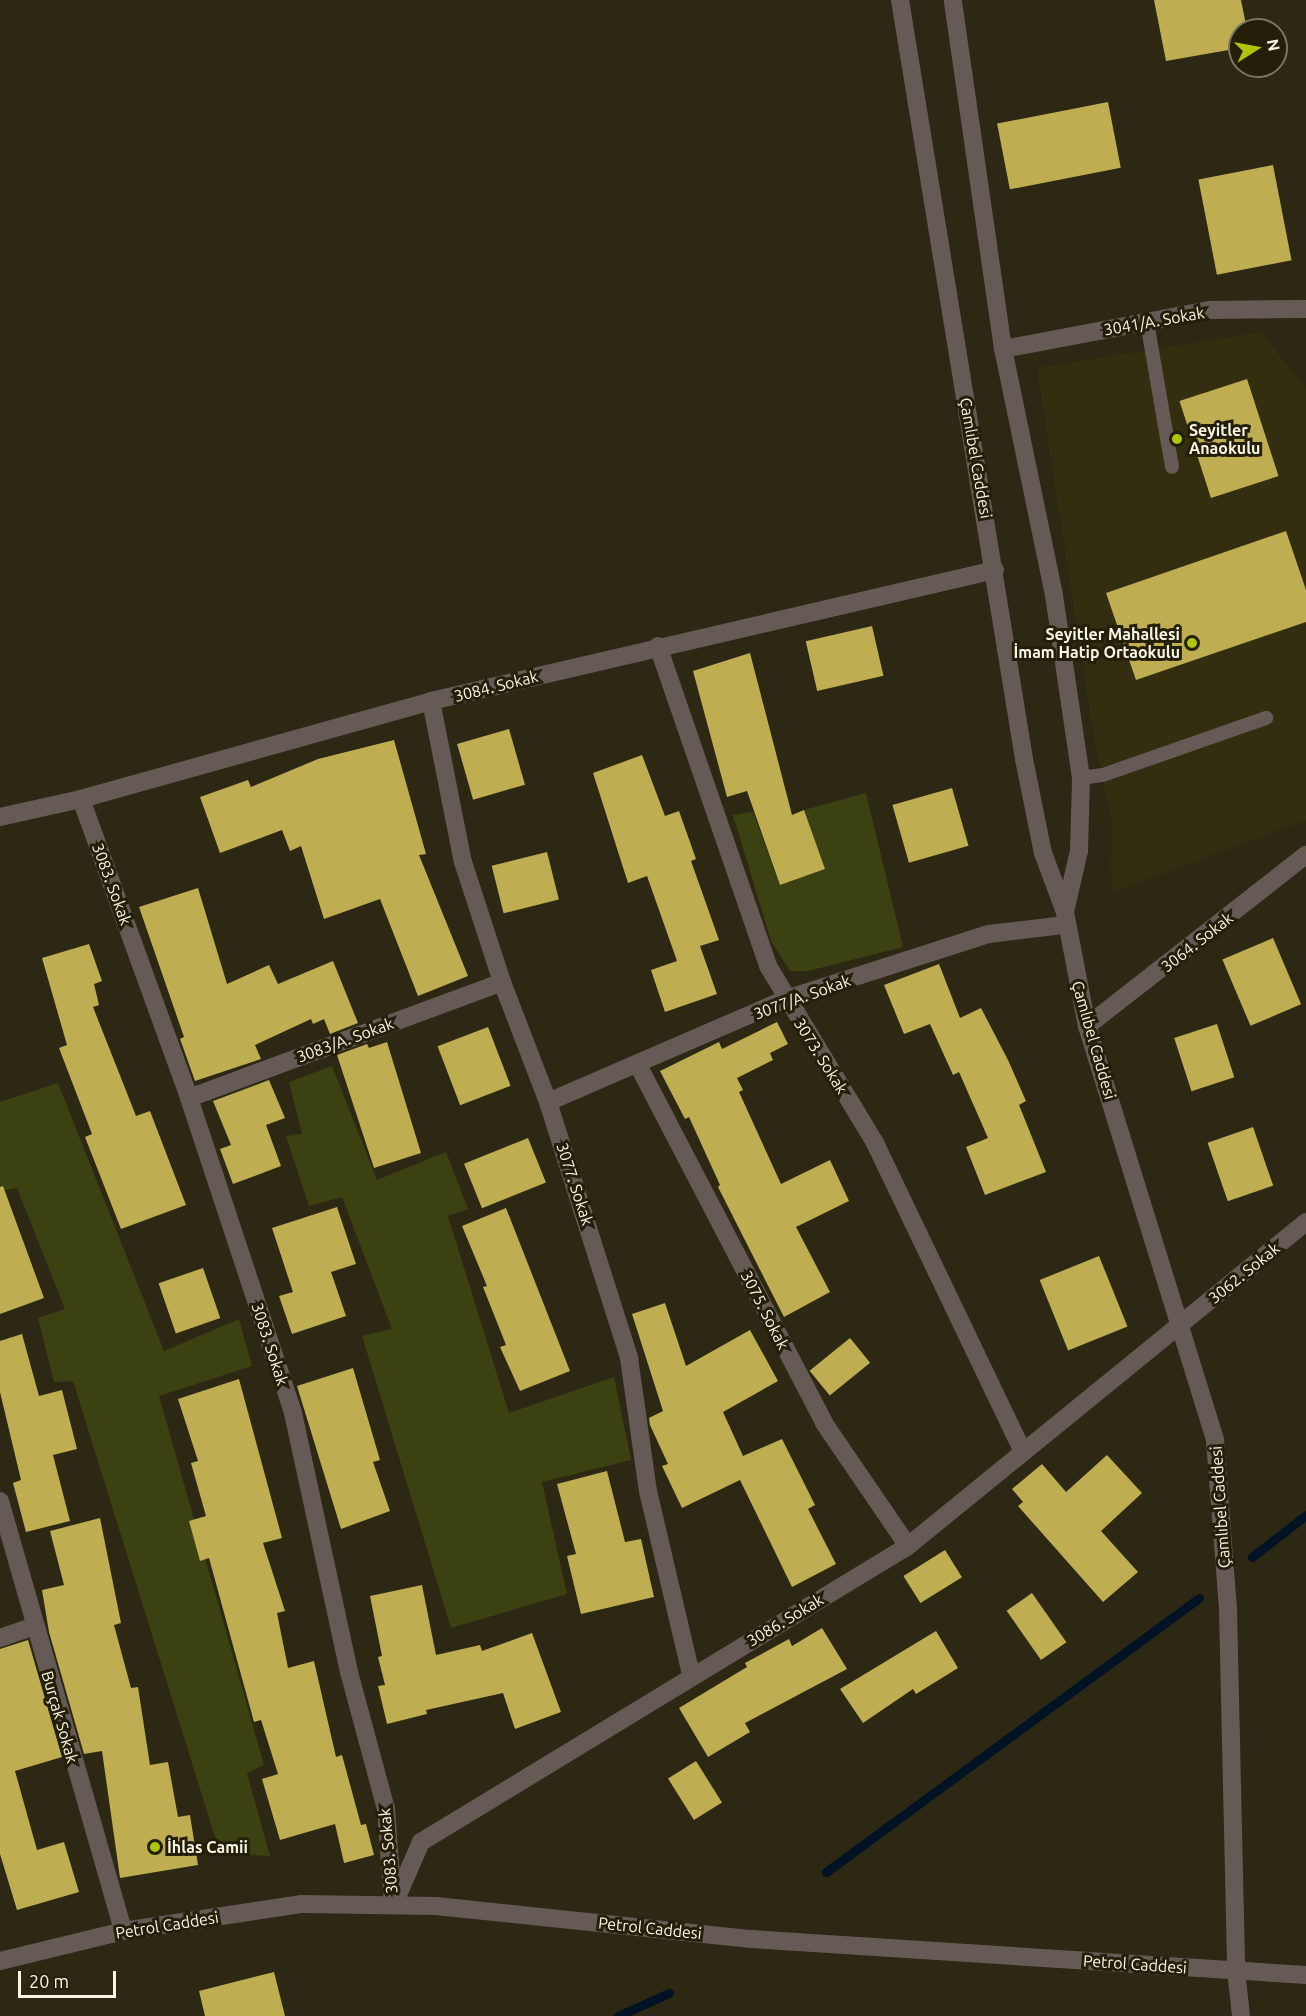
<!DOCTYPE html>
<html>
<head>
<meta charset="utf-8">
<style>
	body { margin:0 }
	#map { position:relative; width:1306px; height:2016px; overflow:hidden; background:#2d2813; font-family:Ubuntu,sans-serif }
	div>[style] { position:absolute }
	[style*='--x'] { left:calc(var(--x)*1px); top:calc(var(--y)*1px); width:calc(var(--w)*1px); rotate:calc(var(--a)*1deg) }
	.built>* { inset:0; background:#332e10 }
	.green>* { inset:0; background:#3c4112 }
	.stream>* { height:9px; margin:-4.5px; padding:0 4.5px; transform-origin:4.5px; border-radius:4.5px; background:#001324 }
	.building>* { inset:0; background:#bfad51; transform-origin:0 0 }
	.service>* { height:14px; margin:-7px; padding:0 7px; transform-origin:7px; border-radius:7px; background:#665a56 }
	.minor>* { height:18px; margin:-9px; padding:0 9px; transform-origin:9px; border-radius:9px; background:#665a56 }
	.tertiary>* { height:18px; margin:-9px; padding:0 9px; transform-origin:9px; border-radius:9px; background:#665a56 }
	.dots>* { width:16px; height:16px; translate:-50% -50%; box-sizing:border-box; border:3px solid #231f09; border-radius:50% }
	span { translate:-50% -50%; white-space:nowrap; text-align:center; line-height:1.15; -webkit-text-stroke:6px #231f09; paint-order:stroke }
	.street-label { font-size:16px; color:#f8f5e8 }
	.poi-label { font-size:16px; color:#f8f5e8; font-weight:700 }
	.left { translate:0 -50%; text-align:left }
	.right { translate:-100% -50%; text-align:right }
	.north { position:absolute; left:1228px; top:18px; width:60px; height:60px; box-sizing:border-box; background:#231f09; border:2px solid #787562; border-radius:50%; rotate:79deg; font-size:16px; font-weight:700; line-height:24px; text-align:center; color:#f8f5e8 }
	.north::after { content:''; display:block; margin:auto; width:21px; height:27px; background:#aec60a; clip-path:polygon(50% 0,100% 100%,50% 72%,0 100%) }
	.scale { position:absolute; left:18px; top:1971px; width:98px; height:27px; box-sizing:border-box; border:3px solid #f8f5e8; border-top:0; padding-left:8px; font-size:18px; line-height:21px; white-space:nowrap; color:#f8f5e8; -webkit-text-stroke:4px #231f09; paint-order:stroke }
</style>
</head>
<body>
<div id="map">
	<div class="built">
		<div style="clip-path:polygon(1261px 332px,1306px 389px,1306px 820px,1111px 893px,1112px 823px,1093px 732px,1037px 368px)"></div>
	</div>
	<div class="green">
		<div style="clip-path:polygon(866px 793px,903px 947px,808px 971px,790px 971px,771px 941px,733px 815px,753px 812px,780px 885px,825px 869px,804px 810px)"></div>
		<div style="clip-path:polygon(332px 1066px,377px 1180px,446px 1152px,468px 1209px,448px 1216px,509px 1413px,614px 1377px,631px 1460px,542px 1482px,567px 1594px,451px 1628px,362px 1336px,392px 1329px,342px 1197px,309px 1206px,286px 1136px,302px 1134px,289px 1082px)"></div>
		<div style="clip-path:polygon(58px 1083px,164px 1351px,239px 1319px,252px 1366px,159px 1396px,264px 1765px,247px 1773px,270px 1856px,220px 1853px,73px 1381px,54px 1382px,38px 1318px,65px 1309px,17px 1188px,0 1191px,0 1102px)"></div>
	</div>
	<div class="stream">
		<div style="--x:1252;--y:1557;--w:68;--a:-37.9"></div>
		<div style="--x:826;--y:1872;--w:463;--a:-36.3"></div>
		<div style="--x:618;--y:2016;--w:56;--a:-24.3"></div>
	</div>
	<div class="building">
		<div style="clip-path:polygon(1154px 0,1241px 0,1247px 30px,1240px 30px,1240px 48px,1166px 61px)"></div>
		<div style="left:1108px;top:102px;width:67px;height:113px;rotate:79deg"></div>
		<div style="left:1273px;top:165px;width:97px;height:76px;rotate:79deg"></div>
		<div style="left:1247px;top:379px;width:102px;height:71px;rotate:72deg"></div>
		<div style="clip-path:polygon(1286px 531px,1306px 590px,1306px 622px,1136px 680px,1106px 593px)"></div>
		<div style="left:872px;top:626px;width:51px;height:68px;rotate:77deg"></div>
		<div style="clip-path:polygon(750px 653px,792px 815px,804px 810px,825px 869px,780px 885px,747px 791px,727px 797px,693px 671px)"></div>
		<div style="left:509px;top:729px;width:58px;height:54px;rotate:74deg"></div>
		<div style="clip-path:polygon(394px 740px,426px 854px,419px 855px,468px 976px,418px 996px,380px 899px,324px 919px,301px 846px,290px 851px,282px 830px,220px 853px,200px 797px,248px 780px,251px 787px,318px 759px)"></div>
		<div style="clip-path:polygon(642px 755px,665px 816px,679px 811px,696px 859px,691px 861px,719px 940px,700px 946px,717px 994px,665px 1012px,651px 970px,677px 961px,647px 876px,628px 883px,593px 773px)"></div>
		<div style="left:952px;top:788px;width:60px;height:62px;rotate:74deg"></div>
		<div style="left:547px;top:852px;width:49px;height:57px;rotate:76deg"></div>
		<div style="clip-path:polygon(198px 888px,227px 984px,269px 965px,278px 984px,333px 961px,358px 1023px,330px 1034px,324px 1019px,313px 1024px,311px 1019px,255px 1045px,261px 1059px,195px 1081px,180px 1039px,184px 1037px,139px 907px)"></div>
		<div style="left:1273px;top:938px;width:72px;height:55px;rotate:67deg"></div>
		<div style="clip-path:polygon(89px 944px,102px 981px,94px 984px,99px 1005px,93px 1007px,136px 1116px,150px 1111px,186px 1205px,121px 1229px,85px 1137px,92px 1134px,59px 1048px,67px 1045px,42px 958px)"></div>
		<div style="clip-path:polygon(939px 964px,960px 1018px,981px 1008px,1008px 1060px,1026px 1101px,1019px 1105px,1046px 1172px,985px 1195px,966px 1147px,988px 1138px,959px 1072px,953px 1075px,930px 1024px,904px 1034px,884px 985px)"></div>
		<div style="clip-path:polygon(777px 1022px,788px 1044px,770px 1053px,773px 1060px,737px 1078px,743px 1090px,739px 1092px,781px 1184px,830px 1160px,849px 1201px,796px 1227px,830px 1292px,784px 1317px,718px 1187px,720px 1185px,689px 1117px,685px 1119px,660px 1071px,719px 1042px,722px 1049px)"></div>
		<div style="left:1217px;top:1024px;width:56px;height:45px;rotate:72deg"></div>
		<div style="left:488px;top:1027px;width:63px;height:54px;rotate:69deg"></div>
		<div style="clip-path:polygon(387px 1042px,421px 1153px,374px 1168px,337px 1055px,367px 1044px,369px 1048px)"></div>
		<div style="clip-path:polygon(269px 1080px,285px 1118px,266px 1125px,281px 1166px,233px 1184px,220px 1149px,231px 1145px,213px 1101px)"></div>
		<div style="left:1253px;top:1127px;width:62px;height:48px;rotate:71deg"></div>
		<div style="left:528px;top:1138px;width:48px;height:69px;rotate:68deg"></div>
		<div style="clip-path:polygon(3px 1186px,44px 1298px,0 1314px,0 1187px)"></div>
		<div style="clip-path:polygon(337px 1207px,356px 1264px,331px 1272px,346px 1316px,292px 1334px,279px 1296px,293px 1292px,272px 1228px)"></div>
		<div style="clip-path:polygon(506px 1208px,570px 1371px,520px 1391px,500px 1347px,506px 1345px,483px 1287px,487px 1286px,462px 1226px)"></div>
		<div style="left:1099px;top:1256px;width:76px;height:64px;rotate:68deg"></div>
		<div style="left:203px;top:1268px;width:53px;height:47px;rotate:71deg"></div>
		<div style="clip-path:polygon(665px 1303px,686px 1366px,750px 1330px,778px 1381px,723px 1412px,743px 1456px,782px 1439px,815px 1505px,808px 1509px,836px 1564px,792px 1587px,740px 1480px,682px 1508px,662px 1466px,668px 1464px,650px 1425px,649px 1418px,663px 1411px,632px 1314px)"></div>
		<div style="clip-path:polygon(22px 1334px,39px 1396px,62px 1390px,77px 1449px,53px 1455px,70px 1521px,26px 1532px,13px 1483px,21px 1480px,0 1392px,0 1341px)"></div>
		<div style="left:850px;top:1338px;width:32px;height:52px;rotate:51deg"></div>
		<div style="clip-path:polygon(353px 1368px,380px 1460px,373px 1462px,390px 1511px,341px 1529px,297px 1386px)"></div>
		<div style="clip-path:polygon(239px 1379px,282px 1538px,263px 1543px,285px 1611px,277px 1613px,288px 1668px,314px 1661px,336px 1757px,342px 1755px,361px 1825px,366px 1824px,374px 1855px,344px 1863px,335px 1824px,280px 1840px,262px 1779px,278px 1774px,261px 1720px,254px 1722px,209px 1558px,200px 1561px,189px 1521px,206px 1516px,191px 1463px,198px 1461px,178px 1399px)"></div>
		<div style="clip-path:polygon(1107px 1455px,1142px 1493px,1101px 1531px,1138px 1572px,1103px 1602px,1018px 1506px,1023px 1502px,1012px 1489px,1042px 1464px,1066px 1492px)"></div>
		<div style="clip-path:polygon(607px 1471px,625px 1542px,641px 1539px,654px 1597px,581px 1614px,567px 1556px,576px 1554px,557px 1484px)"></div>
		<div style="clip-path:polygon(100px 1518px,121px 1623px,114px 1625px,131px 1688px,138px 1687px,150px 1765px,168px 1762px,178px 1817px,190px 1815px,198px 1865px,120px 1878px,102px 1751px,84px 1754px,49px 1632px,42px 1590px,64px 1585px,50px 1531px)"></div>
		<div style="left:945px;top:1550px;width:32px;height:49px;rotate:58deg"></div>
		<div style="clip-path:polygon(422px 1585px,436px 1655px,480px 1645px,482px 1651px,532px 1633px,561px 1712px,515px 1729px,503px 1693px,426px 1710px,427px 1714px,387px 1724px,378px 1686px,385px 1685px,378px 1657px,382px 1656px,370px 1596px)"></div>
		<div style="left:1032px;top:1593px;width:60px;height:31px;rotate:55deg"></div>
		<div style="clip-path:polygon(822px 1628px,847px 1669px,745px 1723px,750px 1732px,708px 1757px,679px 1708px,747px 1667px,745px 1663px,789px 1639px,792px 1646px)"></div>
		<div style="clip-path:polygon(936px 1631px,958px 1668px,916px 1694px,913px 1689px,863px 1723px,840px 1689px)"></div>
		<div style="clip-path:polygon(28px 1640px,62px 1757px,15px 1771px,37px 1850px,64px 1842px,79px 1892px,17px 1910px,0 1854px,0 1649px)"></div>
		<div style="left:696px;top:1761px;width:49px;height:33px;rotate:58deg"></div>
		<div style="clip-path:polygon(274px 1972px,285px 2016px,205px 2016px,199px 1991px)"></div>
	</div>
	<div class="service">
		<div style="--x:1147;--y:322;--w:147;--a:80.2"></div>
		<div style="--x:1081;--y:778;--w:22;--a:-8"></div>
		<div style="--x:1103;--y:775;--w:173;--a:-19.3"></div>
	</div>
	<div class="minor">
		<div style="--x:1003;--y:349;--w:211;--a:-10.7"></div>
		<div style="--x:1210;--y:310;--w:96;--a:-0.6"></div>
		<div style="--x:658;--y:646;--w:338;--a:71"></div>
		<div style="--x:768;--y:966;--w:207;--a:58.8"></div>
		<div style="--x:875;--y:1143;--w:340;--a:64.4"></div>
		<div style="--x:431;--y:701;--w:164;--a:78.8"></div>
		<div style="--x:463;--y:862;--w:126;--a:72"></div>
		<div style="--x:502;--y:982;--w:129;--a:69"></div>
		<div style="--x:548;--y:1102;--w:269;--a:72.4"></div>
		<div style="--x:629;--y:1358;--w:134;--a:81.9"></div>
		<div style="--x:648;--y:1491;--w:189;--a:76.8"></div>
		<div style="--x:81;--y:799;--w:318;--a:70.1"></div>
		<div style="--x:189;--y:1098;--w:332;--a:71.7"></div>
		<div style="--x:293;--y:1413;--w:265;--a:77.8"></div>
		<div style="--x:349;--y:1672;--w:142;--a:74.9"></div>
		<div style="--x:386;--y:1809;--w:96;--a:85.8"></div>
		<div style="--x:0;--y:817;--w:83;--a:-12.5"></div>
		<div style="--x:81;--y:799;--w:363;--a:-15.6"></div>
		<div style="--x:431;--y:701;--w:579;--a:-13.08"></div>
		<div style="--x:1087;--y:1026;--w:278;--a:-38"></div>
		<div style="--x:638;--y:1065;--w:403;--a:62.5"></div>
		<div style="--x:824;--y:1423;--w:149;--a:55.7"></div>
		<div style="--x:189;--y:1098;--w:334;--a:-20.3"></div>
		<div style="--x:548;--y:1102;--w:259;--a:-23.4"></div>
		<div style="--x:786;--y:999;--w:213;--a:-17.8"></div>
		<div style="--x:989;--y:934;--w:77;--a:-6.8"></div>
		<div style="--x:0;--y:1501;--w:447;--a:74"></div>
		<div style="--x:0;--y:1638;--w:36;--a:-19"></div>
		<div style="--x:394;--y:1904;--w:68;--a:-66.5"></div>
		<div style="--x:421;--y:1842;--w:570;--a:-31.29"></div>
		<div style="--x:908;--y:1546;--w:513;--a:-39.15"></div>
	</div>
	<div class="tertiary">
		<div style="--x:900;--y:0;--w:769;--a:80.72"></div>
		<div style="--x:1024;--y:759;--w:96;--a:78.6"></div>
		<div style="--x:1043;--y:853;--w:63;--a:69.6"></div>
		<div style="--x:1065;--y:912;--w:63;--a:-77.1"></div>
		<div style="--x:1079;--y:851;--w:73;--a:-88.4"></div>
		<div style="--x:1081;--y:778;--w:185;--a:-98.4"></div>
		<div style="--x:1054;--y:595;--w:251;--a:-101.7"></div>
		<div style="--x:1003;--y:349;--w:353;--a:-98.2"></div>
		<div style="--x:1065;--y:912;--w:116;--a:79.1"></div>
		<div style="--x:1087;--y:1026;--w:433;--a:72.8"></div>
		<div style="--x:1215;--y:1440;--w:169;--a:85.6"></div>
		<div style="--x:1228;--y:1609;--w:361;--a:88.7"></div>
		<div style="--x:1236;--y:1970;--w:46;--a:83.8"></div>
		<div style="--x:0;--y:1961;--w:127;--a:-13.7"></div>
		<div style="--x:123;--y:1931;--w:180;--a:-8.6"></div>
		<div style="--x:301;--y:1904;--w:135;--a:0.8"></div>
		<div style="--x:436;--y:1906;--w:317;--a:6"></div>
		<div style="--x:751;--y:1939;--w:556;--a:3.71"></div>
	</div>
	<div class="dots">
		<div style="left:1177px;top:439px;background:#aec60a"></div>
		<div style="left:1192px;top:643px;background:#aec60a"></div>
		<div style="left:155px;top:1847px;background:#aec60a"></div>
	</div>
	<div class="street-label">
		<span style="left:1154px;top:321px;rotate:-10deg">3041/A. Sokak</span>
		<span style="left:976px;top:458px;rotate:80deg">Çamlıbel Caddesi</span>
		<span style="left:496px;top:686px;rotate:-14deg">3084. Sokak</span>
		<span style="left:112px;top:884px;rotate:70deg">3083. Sokak</span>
		<span style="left:1197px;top:942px;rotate:-38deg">3064. Sokak</span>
		<span style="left:802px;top:997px;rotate:-20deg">3077/A. Sokak</span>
		<span style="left:345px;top:1040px;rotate:-20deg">3083/A. Sokak</span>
		<span style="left:1094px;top:1040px;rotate:74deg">Çamlıbel Caddesi</span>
		<span style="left:821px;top:1056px;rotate:58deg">3073. Sokak</span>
		<span style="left:575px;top:1184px;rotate:72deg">3077. Sokak</span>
		<span style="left:1244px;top:1273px;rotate:-39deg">3062. Sokak</span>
		<span style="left:765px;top:1310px;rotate:63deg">3075. Sokak</span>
		<span style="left:270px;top:1344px;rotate:72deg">3083. Sokak</span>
		<span style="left:1220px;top:1507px;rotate:-94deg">Çamlıbel Caddesi</span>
		<span style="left:785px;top:1620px;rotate:-31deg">3086. Sokak</span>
		<span style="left:60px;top:1717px;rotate:74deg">Burçak Sokak</span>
		<span style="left:388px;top:1851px;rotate:-95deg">3083. Sokak</span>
		<span style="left:167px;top:1925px;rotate:-9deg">Petrol Caddesi</span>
		<span style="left:650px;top:1928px;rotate:6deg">Petrol Caddesi</span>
		<span style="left:1135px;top:1964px;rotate:4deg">Petrol Caddesi</span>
	</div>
	<div class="poi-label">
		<span class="left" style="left:1189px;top:439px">Seyitler<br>Anaokulu</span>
		<span class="right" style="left:1180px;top:643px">Seyitler Mahallesi<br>İmam Hatip Ortaokulu</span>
		<span class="left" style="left:167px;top:1847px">İhlas Camii</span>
	</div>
	<div class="north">N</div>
	<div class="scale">20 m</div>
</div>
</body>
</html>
